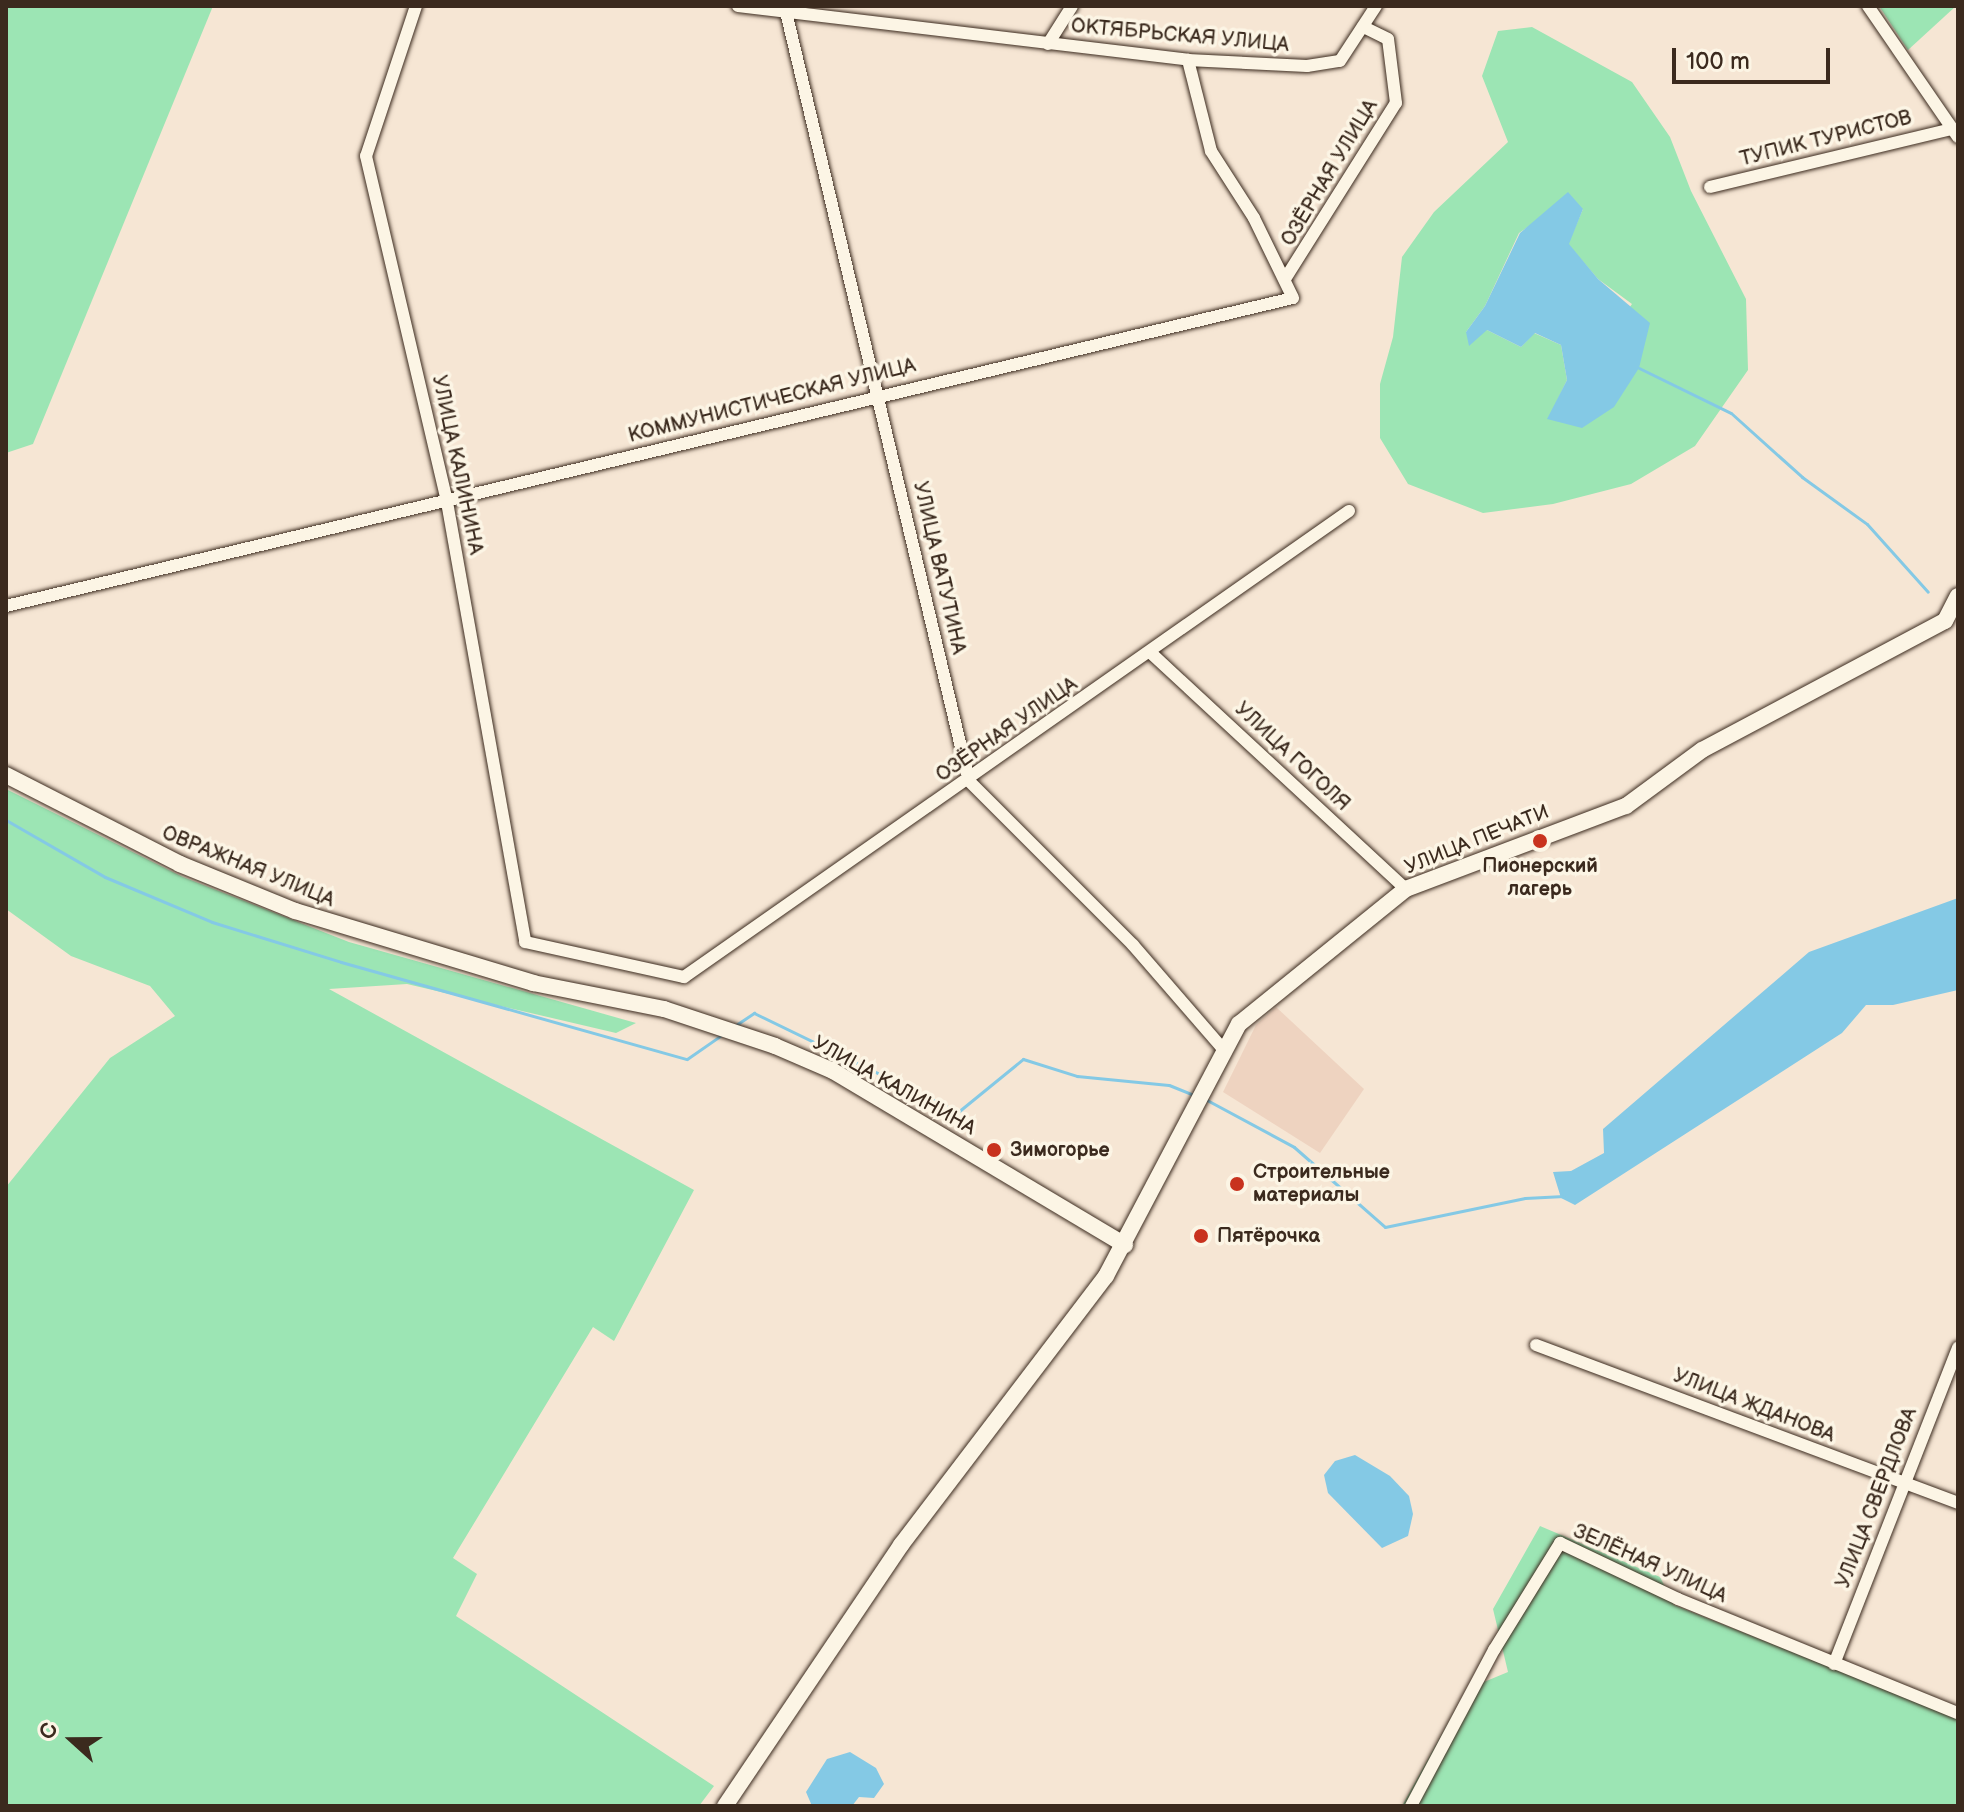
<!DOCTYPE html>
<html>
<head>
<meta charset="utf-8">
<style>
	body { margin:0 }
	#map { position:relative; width:1964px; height:1812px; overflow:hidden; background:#f6e6d4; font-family:"Balsamiq Sans",sans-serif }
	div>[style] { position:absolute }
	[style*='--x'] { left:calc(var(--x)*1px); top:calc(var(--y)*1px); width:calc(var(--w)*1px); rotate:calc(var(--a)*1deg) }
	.built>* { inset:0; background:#eed3c0 }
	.green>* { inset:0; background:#9ce5b4 }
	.water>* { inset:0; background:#84c9e5 }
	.stream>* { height:3px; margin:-1.5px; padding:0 1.5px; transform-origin:1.5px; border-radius:1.5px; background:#84c9e5 }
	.roads { filter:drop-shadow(0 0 2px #3b2a1e) drop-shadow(0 0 2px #3b2a1e) }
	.minor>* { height:12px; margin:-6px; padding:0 6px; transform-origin:6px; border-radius:6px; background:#fcf5e5 }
	.tertiary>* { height:16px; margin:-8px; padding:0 8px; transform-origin:8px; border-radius:8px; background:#fcf5e5 }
	.dots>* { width:22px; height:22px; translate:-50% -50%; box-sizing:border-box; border:4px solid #fcf5e5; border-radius:50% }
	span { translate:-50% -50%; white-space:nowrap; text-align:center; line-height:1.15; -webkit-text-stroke:7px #fcf5e5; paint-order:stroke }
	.street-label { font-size:20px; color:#3b2a1e }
	.poi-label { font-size:20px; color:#3b2a1e; font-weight:700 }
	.left { translate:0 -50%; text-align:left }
	.frame { position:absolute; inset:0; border:8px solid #3b2a1e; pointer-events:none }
	.north { position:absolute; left:32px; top:1700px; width:80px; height:80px; -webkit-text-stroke:6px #fcf5e5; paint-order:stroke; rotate:291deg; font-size:22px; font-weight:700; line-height:32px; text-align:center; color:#3b2a1e }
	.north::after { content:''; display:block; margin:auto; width:28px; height:36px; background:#3b2a1e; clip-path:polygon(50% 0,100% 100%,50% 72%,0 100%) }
	.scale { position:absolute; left:1672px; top:48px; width:158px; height:36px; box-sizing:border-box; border:4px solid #3b2a1e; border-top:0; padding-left:10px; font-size:24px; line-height:28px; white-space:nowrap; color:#3b2a1e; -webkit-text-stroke:6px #fcf5e5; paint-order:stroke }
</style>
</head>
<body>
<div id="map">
	<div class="built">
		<div style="clip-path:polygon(1276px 1007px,1364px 1089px,1320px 1153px,1223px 1092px,1256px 1025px)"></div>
	</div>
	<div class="green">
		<div style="clip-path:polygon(6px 6px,213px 6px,33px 444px,6px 453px)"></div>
		<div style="clip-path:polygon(1879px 6px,1956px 6px,1908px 50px)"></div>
		<div style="clip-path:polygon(evenodd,1532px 27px,1632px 82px,1670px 137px,1691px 191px,1746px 299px,1748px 370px,1695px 446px,1631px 484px,1553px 504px,1483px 513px,1408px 484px,1380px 438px,1380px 384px,1393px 337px,1402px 257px,1434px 212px,1508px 142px,1482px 76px,1498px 31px,1532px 27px,1583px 209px,1568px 244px,1598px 279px,1632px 304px,1548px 419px,1567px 380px,1561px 345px,1534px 333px,1521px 347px,1487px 330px,1466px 332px,1485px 306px,1519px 233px,1542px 217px,1583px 209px)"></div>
		<div style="clip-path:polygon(6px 789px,183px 877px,349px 942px,636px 1023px,616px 1033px,407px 984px,329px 989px,694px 1190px,614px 1341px,593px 1327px,453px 1558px,477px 1574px,456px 1616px,714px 1786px,699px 1806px,6px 1806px,6px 1187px,110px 1058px,175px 1016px,150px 986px,71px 956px,6px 909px)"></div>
		<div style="clip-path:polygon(1540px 1526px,1660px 1577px,1674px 1605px,1958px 1718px,1958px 1806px,1402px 1806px,1467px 1689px,1508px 1672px,1493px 1609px)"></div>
	</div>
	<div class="water">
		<div style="clip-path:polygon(1568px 192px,1583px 209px,1569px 244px,1598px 279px,1650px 323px,1639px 368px,1614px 407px,1582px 428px,1547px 419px,1567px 380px,1561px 345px,1535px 333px,1521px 347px,1487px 330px,1469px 346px,1466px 332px,1485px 306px,1520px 233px)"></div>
		<div style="clip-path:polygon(1958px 898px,1958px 990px,1893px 1005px,1866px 1005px,1842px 1033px,1575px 1205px,1561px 1198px,1553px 1172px,1571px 1171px,1604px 1153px,1603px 1129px,1809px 952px)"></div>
		<div style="clip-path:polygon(1355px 1455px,1390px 1476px,1409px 1496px,1413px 1514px,1408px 1536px,1382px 1548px,1328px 1493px,1324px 1475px,1335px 1461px)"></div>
		<div style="clip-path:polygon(850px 1752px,876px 1768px,884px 1784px,874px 1798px,859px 1797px,852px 1806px,812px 1806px,806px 1792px,827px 1759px)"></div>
	</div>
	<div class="stream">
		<div style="--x:1639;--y:368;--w:102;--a:26.1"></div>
		<div style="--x:1731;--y:413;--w:96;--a:42"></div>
		<div style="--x:1802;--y:477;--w:80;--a:35.9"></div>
		<div style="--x:1867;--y:524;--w:91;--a:48.1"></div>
		<div style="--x:6;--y:820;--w:114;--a:29.9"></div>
		<div style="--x:105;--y:877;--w:116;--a:22.8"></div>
		<div style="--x:212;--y:922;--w:135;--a:17.2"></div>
		<div style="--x:341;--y:962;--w:359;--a:15.7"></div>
		<div style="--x:687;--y:1059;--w:44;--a:-34.8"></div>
		<div style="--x:736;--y:1025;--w:22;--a:-34"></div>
		<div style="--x:754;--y:1013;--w:227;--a:25.9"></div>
		<div style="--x:958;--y:1112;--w:84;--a:-39.2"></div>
		<div style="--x:1023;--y:1059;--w:57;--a:17.5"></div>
		<div style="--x:1077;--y:1076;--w:92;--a:5.6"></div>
		<div style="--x:1169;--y:1085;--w:27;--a:22"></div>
		<div style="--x:1205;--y:1099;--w:101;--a:28.3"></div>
		<div style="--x:1294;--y:1147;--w:121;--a:41.3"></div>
		<div style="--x:1385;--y:1227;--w:143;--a:-11.7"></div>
		<div style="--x:1525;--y:1198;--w:39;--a:-3"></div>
	</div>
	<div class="roads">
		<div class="minor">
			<div style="--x:416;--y:6;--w:158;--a:108.4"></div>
			<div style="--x:366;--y:156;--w:355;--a:76.8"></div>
			<div style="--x:447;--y:502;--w:447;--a:79.9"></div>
			<div style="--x:525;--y:942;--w:163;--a:12.4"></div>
			<div style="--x:684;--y:977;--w:812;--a:-35.02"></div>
			<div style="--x:738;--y:6;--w:453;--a:6.8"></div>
			<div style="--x:1188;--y:60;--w:119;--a:2.9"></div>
			<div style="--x:1307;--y:66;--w:33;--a:-9"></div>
			<div style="--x:1340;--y:61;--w:66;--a:-56.8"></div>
			<div style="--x:791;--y:6;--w:8;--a:130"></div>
			<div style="--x:786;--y:12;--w:790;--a:76.61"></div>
			<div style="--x:969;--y:781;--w:232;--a:45"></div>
			<div style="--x:1133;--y:945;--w:138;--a:49.1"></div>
			<div style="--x:1868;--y:6;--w:159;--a:55.5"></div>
			<div style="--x:1048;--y:44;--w:45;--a:-57.7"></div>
			<div style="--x:1710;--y:187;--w:249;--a:-13.5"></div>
			<div style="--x:1285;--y:279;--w:208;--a:-57.8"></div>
			<div style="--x:1396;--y:103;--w:64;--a:-97.1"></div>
			<div style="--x:1388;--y:39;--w:28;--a:-154"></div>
			<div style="--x:6;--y:606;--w:1323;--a:-13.46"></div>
			<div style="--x:1293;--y:298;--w:89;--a:-116"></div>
			<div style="--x:1254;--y:218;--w:80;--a:-122.7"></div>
			<div style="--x:1211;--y:151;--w:94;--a:-104.2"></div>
			<div style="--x:1152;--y:654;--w:346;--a:42.8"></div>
			<div style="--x:1536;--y:1345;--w:451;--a:20.5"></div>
			<div style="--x:1834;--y:1664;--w:340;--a:-68.6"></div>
			<div style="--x:1411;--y:1806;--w:177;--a:-62"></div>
			<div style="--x:1494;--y:1650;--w:126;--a:-58.3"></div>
			<div style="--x:1560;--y:1543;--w:131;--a:25.4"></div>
			<div style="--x:1678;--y:1599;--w:302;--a:22.2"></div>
		</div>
		<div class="tertiary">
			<div style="--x:6;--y:775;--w:195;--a:27.1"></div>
			<div style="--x:180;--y:864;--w:124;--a:22.2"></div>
			<div style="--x:295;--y:911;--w:249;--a:16.8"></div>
			<div style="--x:533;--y:983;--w:134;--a:11.2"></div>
			<div style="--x:664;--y:1009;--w:117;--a:18.4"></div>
			<div style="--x:775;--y:1046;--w:63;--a:23.3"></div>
			<div style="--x:833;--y:1071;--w:340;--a:30.8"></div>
			<div style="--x:725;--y:1806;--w:315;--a:-56"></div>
			<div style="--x:901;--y:1545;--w:338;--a:-52.7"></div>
			<div style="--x:1106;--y:1276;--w:285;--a:-62.2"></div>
			<div style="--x:1239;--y:1024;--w:215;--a:-39"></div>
			<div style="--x:1406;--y:889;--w:235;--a:-20.7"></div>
			<div style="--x:1626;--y:806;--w:94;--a:-36.4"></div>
			<div style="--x:1702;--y:750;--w:275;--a:-28"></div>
			<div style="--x:1945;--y:621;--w:28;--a:-63"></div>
		</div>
	</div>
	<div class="dots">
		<div style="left:1540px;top:841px;background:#c8321e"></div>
		<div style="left:994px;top:1150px;background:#c8321e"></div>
		<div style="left:1237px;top:1184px;background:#c8321e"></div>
		<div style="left:1201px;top:1236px;background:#c8321e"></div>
	</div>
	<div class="street-label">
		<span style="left:1180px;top:36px;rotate:5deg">ОКТЯБРЬСКАЯ УЛИЦА</span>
		<span style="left:1826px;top:139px;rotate:-14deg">ТУПИК ТУРИСТОВ</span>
		<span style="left:1330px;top:173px;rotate:-59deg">ОЗЁРНАЯ УЛИЦА</span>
		<span style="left:772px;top:401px;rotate:-14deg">КОММУНИСТИЧЕСКАЯ УЛИЦА</span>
		<span style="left:457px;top:465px;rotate:78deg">УЛИЦА КАЛИНИНА</span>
		<span style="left:939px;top:568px;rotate:77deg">УЛИЦА ВАТУТИНА</span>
		<span style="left:1007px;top:730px;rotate:-35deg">ОЗЁРНАЯ УЛИЦА</span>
		<span style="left:1292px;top:757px;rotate:43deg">УЛИЦА ГОГОЛЯ</span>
		<span style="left:1477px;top:840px;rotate:-22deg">УЛИЦА ПЕЧАТИ</span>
		<span style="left:248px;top:867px;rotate:22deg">ОВРАЖНАЯ УЛИЦА</span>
		<span style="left:894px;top:1086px;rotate:29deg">УЛИЦА КАЛИНИНА</span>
		<span style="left:1754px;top:1406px;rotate:21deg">УЛИЦА ЖДАНОВА</span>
		<span style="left:1877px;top:1498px;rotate:-69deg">УЛИЦА СВЕРДЛОВА</span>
		<span style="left:1650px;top:1564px;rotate:24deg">ЗЕЛЁНАЯ УЛИЦА</span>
	</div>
	<div class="poi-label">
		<span style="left:1540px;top:878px">Пионерский<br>лагерь</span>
		<span class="left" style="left:1010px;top:1150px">Зимогорье</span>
		<span class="left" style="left:1253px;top:1184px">Строительные<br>материалы</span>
		<span class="left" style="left:1217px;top:1236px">Пятёрочка</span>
	</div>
	<div class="frame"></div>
	<div class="north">С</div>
	<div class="scale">100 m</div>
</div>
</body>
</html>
